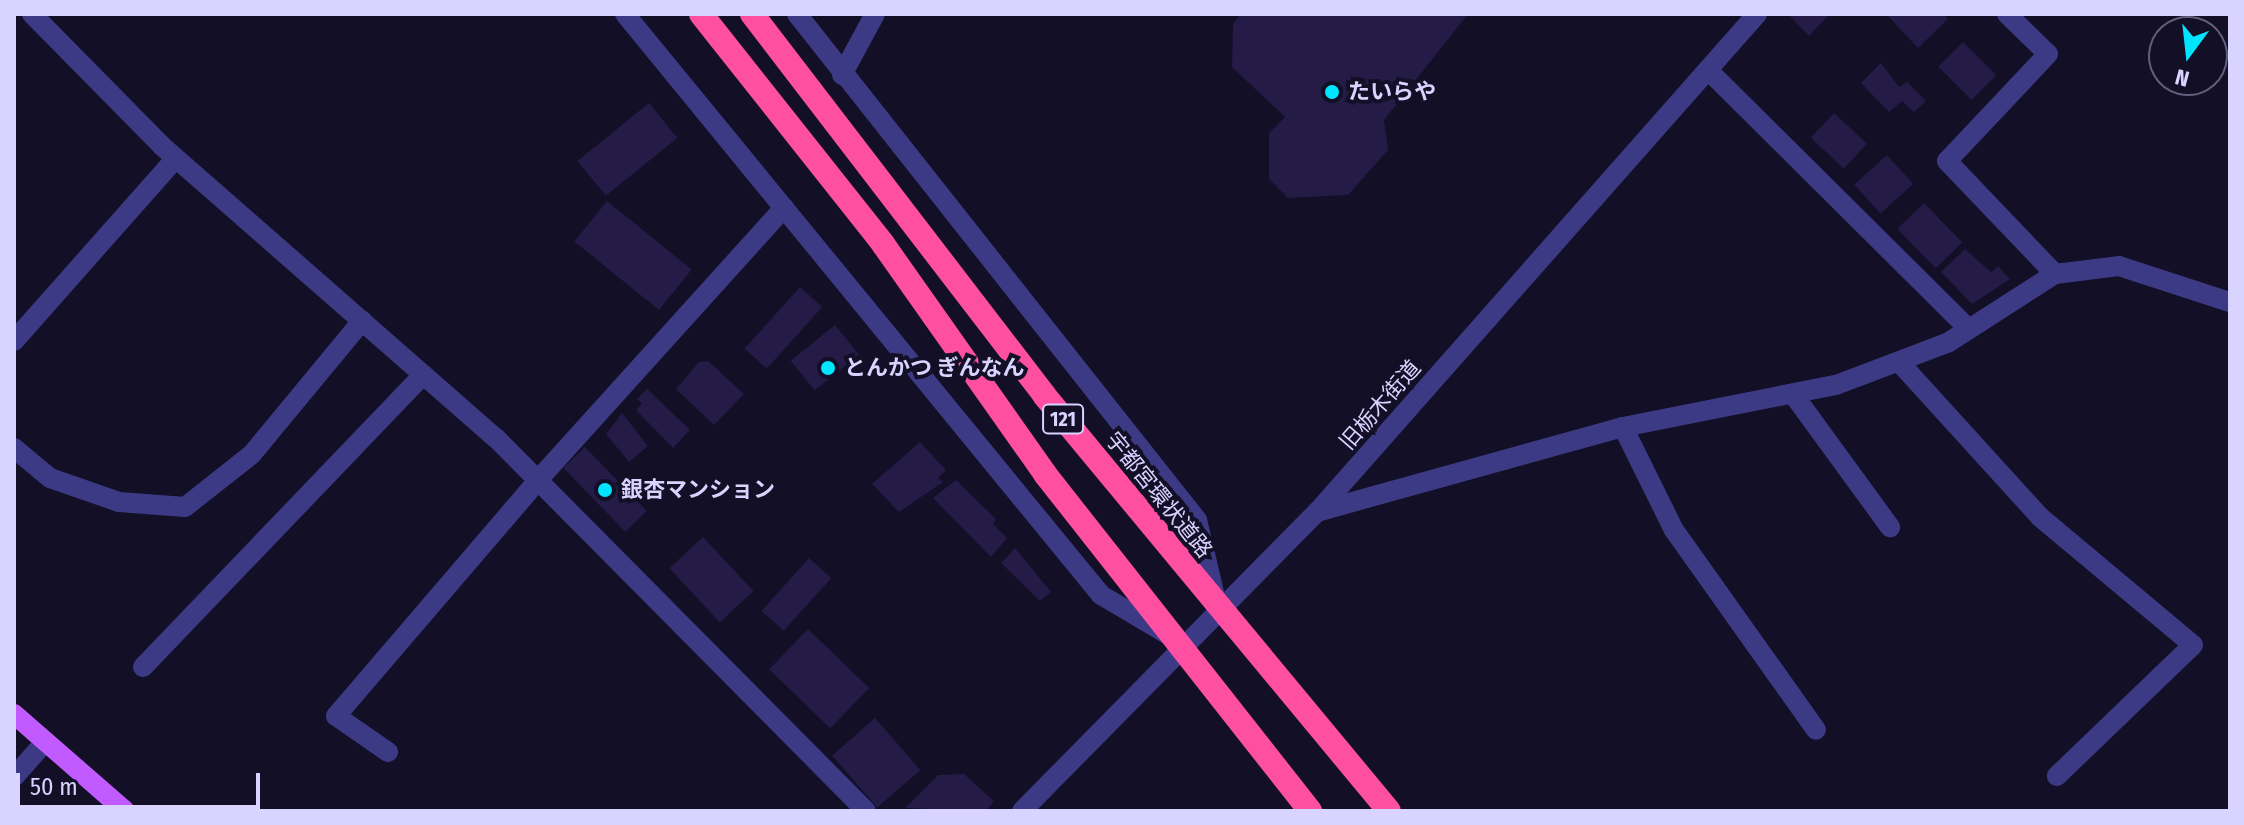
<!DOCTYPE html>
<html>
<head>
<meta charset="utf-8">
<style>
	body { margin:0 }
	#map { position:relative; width:2244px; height:825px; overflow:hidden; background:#130f26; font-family:"Fira Sans Condensed","Noto Sans JP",sans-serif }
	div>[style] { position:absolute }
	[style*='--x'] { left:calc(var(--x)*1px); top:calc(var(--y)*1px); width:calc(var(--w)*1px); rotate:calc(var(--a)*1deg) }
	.building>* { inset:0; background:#241b47; transform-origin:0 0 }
	.minor>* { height:20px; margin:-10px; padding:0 10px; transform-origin:10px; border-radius:10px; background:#3d3a85 }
	.major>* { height:20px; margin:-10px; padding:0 10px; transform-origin:10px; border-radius:10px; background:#c25bff }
	.highway>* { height:24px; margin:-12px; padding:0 12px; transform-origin:12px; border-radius:12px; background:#ff4fa3 }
	.dots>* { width:22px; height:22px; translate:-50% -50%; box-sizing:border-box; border:4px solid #130f26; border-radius:50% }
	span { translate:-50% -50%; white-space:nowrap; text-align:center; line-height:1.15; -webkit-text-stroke:8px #130f26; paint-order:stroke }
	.shield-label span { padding:2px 6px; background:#130f26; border:2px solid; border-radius:6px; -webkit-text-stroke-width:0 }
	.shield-label { font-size:20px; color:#d9d4ff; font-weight:700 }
	.poi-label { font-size:22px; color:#d9d4ff; font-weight:700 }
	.left { translate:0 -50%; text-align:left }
	.street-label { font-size:22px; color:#d9d4ff }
	.frame { position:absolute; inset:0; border:16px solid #d9d4ff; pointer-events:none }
	.north { position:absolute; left:2148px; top:16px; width:80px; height:80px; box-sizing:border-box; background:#130f26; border:2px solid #625e7d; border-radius:50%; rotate:195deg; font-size:22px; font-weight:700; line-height:32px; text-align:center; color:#d9d4ff }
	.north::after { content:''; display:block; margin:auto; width:28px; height:36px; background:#00e5ff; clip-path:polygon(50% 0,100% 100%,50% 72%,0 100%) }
	.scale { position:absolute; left:16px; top:773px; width:244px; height:36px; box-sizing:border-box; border:4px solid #d9d4ff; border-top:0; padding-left:10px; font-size:24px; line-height:28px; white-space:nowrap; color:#d9d4ff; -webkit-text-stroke:6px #130f26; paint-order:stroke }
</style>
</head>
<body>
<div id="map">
	<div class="building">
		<div style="clip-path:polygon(1241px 14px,1468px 14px,1384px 120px,1388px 150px,1348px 195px,1288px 198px,1269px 179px,1269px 133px,1285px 117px,1232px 67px,1233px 24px)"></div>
		<div style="clip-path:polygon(1788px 14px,1830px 14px,1809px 36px)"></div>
		<div style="clip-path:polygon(1886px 14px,1943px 14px,1948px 19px,1918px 48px)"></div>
		<div style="left:1963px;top:42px;width:47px;height:35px;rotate:45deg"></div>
		<div style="clip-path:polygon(1881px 63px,1899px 87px,1907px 82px,1926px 101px,1914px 112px,1902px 101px,1889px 112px,1861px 83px)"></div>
		<div style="left:649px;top:103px;width:45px;height:92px;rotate:51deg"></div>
		<div style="left:1834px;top:113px;width:45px;height:34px;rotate:43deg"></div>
		<div style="left:1887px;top:155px;width:39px;height:44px;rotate:48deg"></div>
		<div style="left:607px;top:201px;width:109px;height:52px;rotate:39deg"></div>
		<div style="left:1924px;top:203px;width:55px;height:37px;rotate:46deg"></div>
		<div style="clip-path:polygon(1965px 249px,1991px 272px,1998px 266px,2010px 279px,1972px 304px,1941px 272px)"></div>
		<div style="left:800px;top:287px;width:30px;height:83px;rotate:42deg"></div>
		<div style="left:835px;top:325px;width:38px;height:57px;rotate:51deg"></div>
		<div style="clip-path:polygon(708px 361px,744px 394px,714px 425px,676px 389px,699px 362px)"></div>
		<div style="clip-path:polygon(647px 389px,690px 430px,673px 448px,636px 410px,642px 403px,637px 399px)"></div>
		<div style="clip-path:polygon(622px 413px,648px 446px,629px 462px,606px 434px)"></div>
		<div style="clip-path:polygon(920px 442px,946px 470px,938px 478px,943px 482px,899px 512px,872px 484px)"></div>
		<div style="left:585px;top:447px;width:89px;height:30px;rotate:46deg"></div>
		<div style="clip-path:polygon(956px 480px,996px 519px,993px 524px,1007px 538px,991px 557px,933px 498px)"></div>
		<div style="left:703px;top:537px;width:74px;height:46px;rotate:47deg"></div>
		<div style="clip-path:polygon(1015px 548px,1051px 592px,1040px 601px,1001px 563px)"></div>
		<div style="left:809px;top:558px;width:30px;height:71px;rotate:42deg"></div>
		<div style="left:808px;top:629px;width:85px;height:56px;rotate:44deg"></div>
		<div style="left:875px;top:718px;width:69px;height:57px;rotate:49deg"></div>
		<div style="clip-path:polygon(964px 774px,994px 801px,986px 811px,905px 808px,938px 775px)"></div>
	</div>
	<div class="minor">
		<div style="--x:32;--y:14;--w:185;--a:45.4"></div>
		<div style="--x:162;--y:146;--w:444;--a:41.2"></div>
		<div style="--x:496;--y:438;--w:525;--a:45.23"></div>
		<div style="--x:625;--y:14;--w:751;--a:50.67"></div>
		<div style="--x:1101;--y:595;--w:77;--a:30.6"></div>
		<div style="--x:797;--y:14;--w:645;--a:51.67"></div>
		<div style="--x:1197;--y:520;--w:83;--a:76.8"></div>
		<div style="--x:2007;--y:14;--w:57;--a:44.3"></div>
		<div style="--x:2048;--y:54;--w:147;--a:133.3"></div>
		<div style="--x:1947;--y:161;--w:156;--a:46.3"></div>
		<div style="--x:1708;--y:70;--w:368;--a:44.8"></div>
		<div style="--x:842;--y:75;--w:69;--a:-61.6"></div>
		<div style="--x:14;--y:341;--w:244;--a:-48.5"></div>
		<div style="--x:1900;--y:363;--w:208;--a:47.7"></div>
		<div style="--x:2040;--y:517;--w:199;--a:39.9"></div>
		<div style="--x:2193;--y:645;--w:189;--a:136.1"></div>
		<div style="--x:1793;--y:394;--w:165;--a:53.9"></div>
		<div style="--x:1623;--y:427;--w:115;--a:63.7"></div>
		<div style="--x:1674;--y:530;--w:245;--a:54.6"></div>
		<div style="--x:14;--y:448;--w:47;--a:39.8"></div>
		<div style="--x:50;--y:478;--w:73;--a:19.2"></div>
		<div style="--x:119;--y:502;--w:66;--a:4.3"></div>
		<div style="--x:185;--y:507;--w:85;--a:-38.3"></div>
		<div style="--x:252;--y:454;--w:173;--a:-50.4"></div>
		<div style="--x:1320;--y:511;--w:314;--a:-15.5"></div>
		<div style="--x:1623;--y:427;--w:217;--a:-11.2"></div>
		<div style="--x:1836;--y:385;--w:121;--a:-20.8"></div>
		<div style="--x:1949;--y:342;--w:126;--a:-32.7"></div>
		<div style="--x:2055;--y:274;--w:64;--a:-7.1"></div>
		<div style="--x:2119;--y:266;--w:117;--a:18"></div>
		<div style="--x:143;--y:667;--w:405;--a:-46.2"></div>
		<div style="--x:388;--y:752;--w:63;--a:-145.3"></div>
		<div style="--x:336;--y:716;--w:311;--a:-49.4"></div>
		<div style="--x:538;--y:480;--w:367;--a:-47.9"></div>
		<div style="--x:14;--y:777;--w:47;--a:-48.5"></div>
		<div style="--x:1022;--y:811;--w:421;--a:-45.4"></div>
		<div style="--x:1318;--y:511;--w:663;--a:-48.55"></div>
	</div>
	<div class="major">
		<div style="--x:14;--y:714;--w:147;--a:41.1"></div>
	</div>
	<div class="highway">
		<div style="--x:701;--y:14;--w:293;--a:51.6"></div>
		<div style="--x:883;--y:244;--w:281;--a:54.8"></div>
		<div style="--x:1045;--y:474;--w:429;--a:51.8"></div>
		<div style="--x:752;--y:14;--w:480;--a:52.5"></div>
		<div style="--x:1044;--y:395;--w:540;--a:50.33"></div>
	</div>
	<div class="dots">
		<div style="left:1332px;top:92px;background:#00e5ff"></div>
		<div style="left:828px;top:368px;background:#00e5ff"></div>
		<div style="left:605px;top:490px;background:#00e5ff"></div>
	</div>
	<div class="shield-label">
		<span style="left:1063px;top:419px">121</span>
	</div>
	<div class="poi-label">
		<span class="left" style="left:1348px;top:92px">たいらや</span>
		<span class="left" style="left:844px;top:368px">とんかつ ぎんなん</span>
		<span class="left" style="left:621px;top:490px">銀杏マンション</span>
	</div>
	<div class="street-label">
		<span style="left:1380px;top:405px;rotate:-49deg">旧栃木街道</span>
		<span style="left:1159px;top:495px;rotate:51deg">宇都宮環状道路</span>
	</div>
	<div class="frame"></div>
	<div class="north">N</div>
	<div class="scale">50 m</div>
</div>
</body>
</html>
